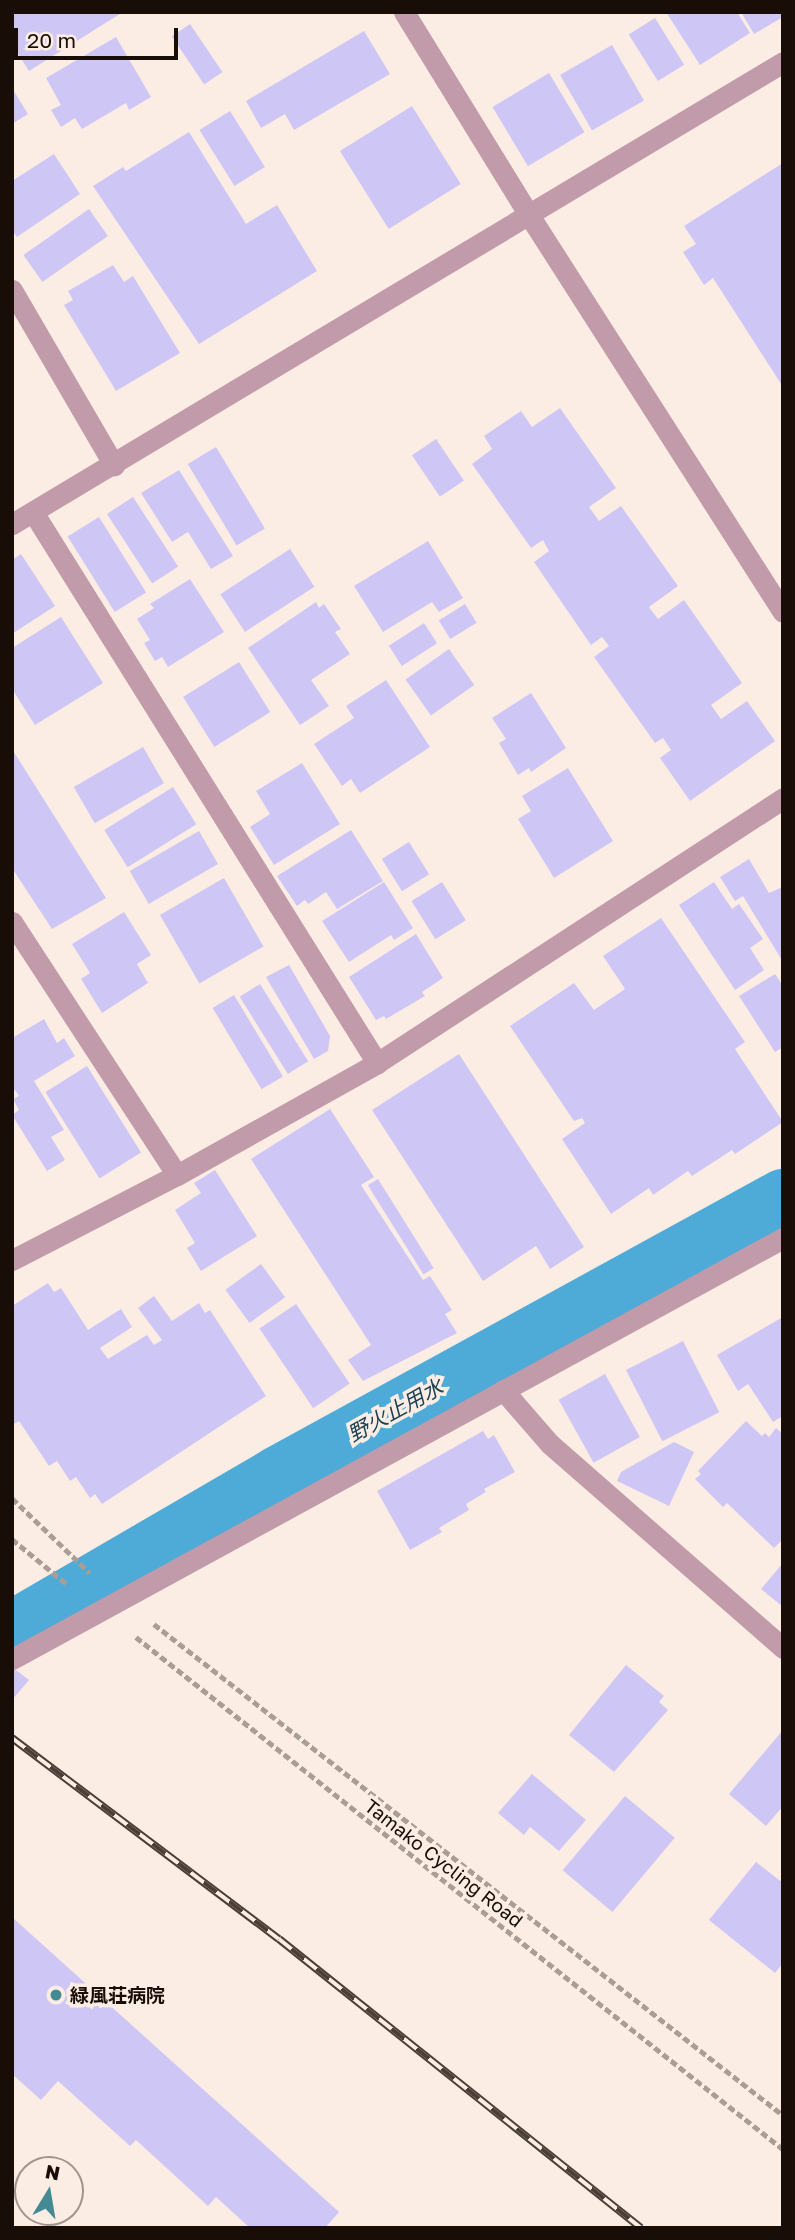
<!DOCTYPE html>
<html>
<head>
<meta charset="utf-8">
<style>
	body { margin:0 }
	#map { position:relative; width:795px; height:2240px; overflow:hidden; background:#fbede4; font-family:"Golos Text","Noto Sans JP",sans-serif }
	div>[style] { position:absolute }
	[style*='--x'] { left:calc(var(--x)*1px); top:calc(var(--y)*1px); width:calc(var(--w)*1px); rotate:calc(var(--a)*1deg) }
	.canal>* { height:58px; margin:-29px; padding:0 29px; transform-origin:29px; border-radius:29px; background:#4eaad7 }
	.building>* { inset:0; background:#cec7f6; transform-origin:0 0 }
	.path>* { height:4.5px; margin-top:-2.25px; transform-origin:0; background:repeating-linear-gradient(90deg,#aa9d95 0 7px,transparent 0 10.5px) }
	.lane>* { height:21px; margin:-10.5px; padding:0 10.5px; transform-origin:10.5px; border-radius:10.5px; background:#c19baa }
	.street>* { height:21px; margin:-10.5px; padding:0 10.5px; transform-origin:10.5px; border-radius:10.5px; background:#c19baa }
	.rail>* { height:8px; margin-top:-4px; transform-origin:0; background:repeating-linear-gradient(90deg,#fbede4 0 16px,#4a3e36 0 32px); box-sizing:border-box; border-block:2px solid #4a3e36 }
	.dots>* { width:19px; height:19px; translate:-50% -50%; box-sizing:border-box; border:4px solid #fbede4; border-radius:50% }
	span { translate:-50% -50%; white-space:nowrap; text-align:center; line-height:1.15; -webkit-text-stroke:7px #fbede4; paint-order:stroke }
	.street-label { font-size:19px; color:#190e07 }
	.poi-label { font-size:19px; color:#190e07; font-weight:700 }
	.left { translate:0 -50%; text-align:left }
	.water-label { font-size:21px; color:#194053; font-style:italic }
	.frame { position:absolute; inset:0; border:14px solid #190e07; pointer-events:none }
	.north { position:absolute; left:14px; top:2156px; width:70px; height:70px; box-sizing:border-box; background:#fbede4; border:2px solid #a1948c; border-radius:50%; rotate:11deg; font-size:19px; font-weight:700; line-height:28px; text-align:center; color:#190e07 }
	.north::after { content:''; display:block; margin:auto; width:24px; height:32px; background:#448a94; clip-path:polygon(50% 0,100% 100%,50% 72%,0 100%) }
	.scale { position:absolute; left:14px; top:28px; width:164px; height:32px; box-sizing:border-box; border:4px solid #190e07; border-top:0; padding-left:9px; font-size:21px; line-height:24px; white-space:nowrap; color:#190e07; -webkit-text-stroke:5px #fbede4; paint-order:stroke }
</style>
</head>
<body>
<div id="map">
	<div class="canal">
		<div style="--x:12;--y:1630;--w:308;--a:-30.2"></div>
		<div style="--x:278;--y:1475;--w:576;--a:-28.75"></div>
	</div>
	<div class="building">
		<div style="clip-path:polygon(12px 12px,123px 12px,29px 71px,12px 44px)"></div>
		<div style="clip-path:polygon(666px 12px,737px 12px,750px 33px,700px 65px)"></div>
		<div style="clip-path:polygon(741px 12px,783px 12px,783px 17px,754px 34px)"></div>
		<div style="left:655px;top:18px;width:55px;height:31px;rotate:58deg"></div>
		<div style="left:190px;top:24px;width:58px;height:22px;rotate:56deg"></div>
		<div style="clip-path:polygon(364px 31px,390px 74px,294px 130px,285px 114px,261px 128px,246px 101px)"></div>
		<div style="clip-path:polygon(116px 37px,151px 97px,129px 110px,126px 103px,82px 129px,75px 118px,61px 127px,51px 110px,61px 105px,46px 78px)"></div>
		<div style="left:612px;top:45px;width:64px;height:60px;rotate:60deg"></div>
		<div style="left:549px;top:73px;width:69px;height:66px;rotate:59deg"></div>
		<div style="clip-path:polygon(12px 88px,28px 114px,12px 124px)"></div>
		<div style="left:412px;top:106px;width:92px;height:85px;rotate:58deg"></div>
		<div style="left:230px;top:111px;width:66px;height:36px;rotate:58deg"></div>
		<div style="clip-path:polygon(189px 132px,246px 224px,277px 205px,317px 271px,199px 344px,93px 186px,123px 167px,126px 171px)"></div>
		<div style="clip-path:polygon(54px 154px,80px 194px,17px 237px,12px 230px,12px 181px)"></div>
		<div style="clip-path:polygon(783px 163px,783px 387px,713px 278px,704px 285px,683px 252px,696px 244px,684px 226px)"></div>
		<div style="left:89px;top:209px;width:33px;height:80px;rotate:55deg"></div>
		<div style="clip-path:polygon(113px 265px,124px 282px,133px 276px,180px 353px,116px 391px,64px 305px,73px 300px,68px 291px)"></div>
		<div style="clip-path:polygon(560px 408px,616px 488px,589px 507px,599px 521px,621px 506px,678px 586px,649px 607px,658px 619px,684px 600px,742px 683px,711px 705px,721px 719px,747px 701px,775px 741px,690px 801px,660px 758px,671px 750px,663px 738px,655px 743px,594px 657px,609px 646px,602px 637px,591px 645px,534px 562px,549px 551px,543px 540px,531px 548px,472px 464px,492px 449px,484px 436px,521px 411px,532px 427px)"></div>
		<div style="left:436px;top:439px;width:50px;height:29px;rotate:56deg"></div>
		<div style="left:216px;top:447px;width:95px;height:33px;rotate:59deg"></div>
		<div style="clip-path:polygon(179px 470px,233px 556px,211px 569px,188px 532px,172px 542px,141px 493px)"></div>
		<div style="left:133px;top:497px;width:83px;height:31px;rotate:57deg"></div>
		<div style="left:99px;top:517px;width:89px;height:37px;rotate:58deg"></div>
		<div style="clip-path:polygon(428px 541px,463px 598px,439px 612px,432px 602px,383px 632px,354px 586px)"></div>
		<div style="left:290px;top:549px;width:45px;height:83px;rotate:57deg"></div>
		<div style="clip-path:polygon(21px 554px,55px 606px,12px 634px,12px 560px)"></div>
		<div style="clip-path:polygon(190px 579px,224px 632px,168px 667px,162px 657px,155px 661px,144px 643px,150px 640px,137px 619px,154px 608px,150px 604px)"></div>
		<div style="clip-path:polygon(316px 602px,319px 608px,324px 604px,341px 629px,335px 632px,350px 654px,311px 680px,329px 706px,300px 725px,248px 648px)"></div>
		<div style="left:465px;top:604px;width:22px;height:31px;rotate:58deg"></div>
		<div style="clip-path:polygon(61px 617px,103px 683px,35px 725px,12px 689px,12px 648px)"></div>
		<div style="left:424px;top:623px;width:24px;height:42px;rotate:57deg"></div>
		<div style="left:449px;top:649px;width:44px;height:53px;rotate:55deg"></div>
		<div style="left:239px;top:662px;width:59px;height:66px;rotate:58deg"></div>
		<div style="clip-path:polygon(386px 680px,430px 747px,360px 793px,351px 779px,342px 786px,314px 744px,354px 718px,346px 706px)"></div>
		<div style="clip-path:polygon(531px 693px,566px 748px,531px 772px,529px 768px,518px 775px,499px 743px,506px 739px,492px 718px)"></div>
		<div style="left:143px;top:747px;width:42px;height:80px;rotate:60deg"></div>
		<div style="clip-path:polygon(12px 749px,106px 898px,52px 929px,12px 868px)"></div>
		<div style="clip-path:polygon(302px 763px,340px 824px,274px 865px,250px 827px,270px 814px,256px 791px)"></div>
		<div style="clip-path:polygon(568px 768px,613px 841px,554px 878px,518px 819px,531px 811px,522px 796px)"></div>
		<div style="left:173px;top:787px;width:44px;height:81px;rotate:58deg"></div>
		<div style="clip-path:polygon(351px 830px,383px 881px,337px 909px,326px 892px,308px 904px,305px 900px,297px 906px,277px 876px)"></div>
		<div style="left:199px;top:831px;width:38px;height:80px;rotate:60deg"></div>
		<div style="left:409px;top:842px;width:38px;height:32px;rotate:58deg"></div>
		<div style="clip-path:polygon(749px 859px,769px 893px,783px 887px,783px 962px,743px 896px,735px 901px,720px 877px)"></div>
		<div style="left:224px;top:878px;width:79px;height:74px;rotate:60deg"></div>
		<div style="clip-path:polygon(384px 882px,413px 928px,394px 940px,391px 935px,349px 962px,322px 921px)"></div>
		<div style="left:442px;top:882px;width:45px;height:36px;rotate:58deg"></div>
		<div style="clip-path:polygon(714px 882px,732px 909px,739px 904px,763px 939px,750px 948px,764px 970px,735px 990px,679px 905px)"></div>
		<div style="clip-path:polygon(124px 912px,151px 955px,137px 964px,148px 983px,102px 1013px,81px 979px,90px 973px,72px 944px)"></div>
		<div style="clip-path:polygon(661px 918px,745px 1042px,735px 1049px,783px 1122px,735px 1154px,732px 1150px,692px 1176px,688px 1171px,653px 1195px,649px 1188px,611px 1214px,562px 1139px,585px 1123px,582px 1118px,574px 1121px,510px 1026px,574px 983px,594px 1010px,625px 989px,603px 956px)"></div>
		<div style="clip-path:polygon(416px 934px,443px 978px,422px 992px,425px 996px,386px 1019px,384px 1016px,376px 1020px,349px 977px)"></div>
		<div style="clip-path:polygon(289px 965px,330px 1036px,328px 1051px,314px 1059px,266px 977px)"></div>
		<div style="clip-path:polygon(775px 974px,783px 986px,783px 1047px,775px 1052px,739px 996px)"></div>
		<div style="left:260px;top:984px;width:91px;height:24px;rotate:58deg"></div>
		<div style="left:234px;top:995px;width:95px;height:25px;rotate:59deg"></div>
		<div style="clip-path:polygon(44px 1019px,57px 1043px,64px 1038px,75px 1056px,34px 1081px,64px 1130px,51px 1137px,65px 1160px,47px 1171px,12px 1115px,19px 1110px,13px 1099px,19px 1096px,15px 1090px,12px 1091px,12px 1038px)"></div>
		<div style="clip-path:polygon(459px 1054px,584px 1247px,550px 1269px,536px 1246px,483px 1281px,372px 1110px)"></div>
		<div style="left:87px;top:1066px;width:102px;height:49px;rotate:58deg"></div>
		<div style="clip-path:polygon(330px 1109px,374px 1177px,361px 1185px,423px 1280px,430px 1276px,452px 1310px,445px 1314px,457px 1333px,363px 1381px,348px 1360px,371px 1345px,251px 1159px)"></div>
		<div style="clip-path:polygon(215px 1170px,257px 1236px,201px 1271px,187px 1248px,195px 1243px,175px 1210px,201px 1193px,194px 1183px)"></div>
		<div style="left:378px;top:1179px;width:105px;height:12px;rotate:58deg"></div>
		<div style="left:261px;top:1264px;width:41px;height:44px;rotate:54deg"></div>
		<div style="clip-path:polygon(48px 1283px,54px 1292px,61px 1288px,88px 1330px,121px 1309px,132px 1327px,100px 1348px,108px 1359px,147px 1335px,154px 1345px,162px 1340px,138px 1308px,154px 1296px,172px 1321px,199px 1303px,205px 1313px,210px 1310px,266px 1396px,102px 1504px,95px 1494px,90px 1498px,76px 1477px,70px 1481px,57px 1461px,49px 1466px,19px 1421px,12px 1425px,12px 1306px)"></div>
		<div style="left:296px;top:1304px;width:96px;height:44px;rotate:56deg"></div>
		<div style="clip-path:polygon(783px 1317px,783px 1416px,773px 1422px,748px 1384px,738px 1391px,717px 1355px)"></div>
		<div style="left:683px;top:1341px;width:80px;height:64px;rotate:63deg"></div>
		<div style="left:605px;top:1374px;width:72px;height:53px;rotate:61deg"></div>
		<div style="clip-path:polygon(746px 1421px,762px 1436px,765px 1433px,769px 1437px,776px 1428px,783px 1434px,783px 1539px,774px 1548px,727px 1503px,723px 1507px,695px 1479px,701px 1474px,698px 1471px)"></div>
		<div style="clip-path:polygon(483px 1431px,488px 1439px,494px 1435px,515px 1472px,484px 1489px,486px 1492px,466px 1504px,469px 1510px,439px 1528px,442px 1532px,410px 1550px,377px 1491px)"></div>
		<div style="clip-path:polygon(674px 1442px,694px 1452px,669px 1506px,617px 1481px,621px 1472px)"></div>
		<div style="clip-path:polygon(783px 1563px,783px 1607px,761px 1589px)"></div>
		<div style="clip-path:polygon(626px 1665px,664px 1696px,659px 1702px,668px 1710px,614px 1772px,569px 1735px)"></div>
		<div style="clip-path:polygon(12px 1667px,29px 1680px,12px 1700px)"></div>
		<div style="clip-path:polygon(783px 1730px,783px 1806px,766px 1826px,729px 1794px)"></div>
		<div style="clip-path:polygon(532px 1774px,586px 1820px,559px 1851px,530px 1827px,524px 1835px,498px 1813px)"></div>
		<div style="left:625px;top:1796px;width:65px;height:97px;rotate:40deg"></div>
		<div style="clip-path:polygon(756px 1862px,783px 1883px,783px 1963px,775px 1973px,709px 1920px)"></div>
		<div style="clip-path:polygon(12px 1917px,339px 2212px,325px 2228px,250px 2228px,216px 2197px,208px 2206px,136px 2140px,130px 2146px,58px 2081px,41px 2100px,12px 2074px)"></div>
	</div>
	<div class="path">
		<div style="--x:12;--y:1498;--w:108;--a:43.9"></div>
		<div style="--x:12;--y:1539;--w:72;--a:39.4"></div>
		<div style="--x:154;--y:1624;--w:798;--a:37.98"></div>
		<div style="--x:136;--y:1637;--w:825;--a:38.36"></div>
	</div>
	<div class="lane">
		<div style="--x:12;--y:922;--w:302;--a:56.9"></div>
	</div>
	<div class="street">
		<div style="--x:404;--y:12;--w:238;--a:58.4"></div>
		<div style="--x:529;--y:215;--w:471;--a:57.4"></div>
		<div style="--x:12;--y:290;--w:203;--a:59.8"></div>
		<div style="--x:33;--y:512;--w:650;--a:58.02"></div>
		<div style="--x:12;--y:524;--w:899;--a:-30.93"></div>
		<div style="--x:12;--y:1260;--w:186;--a:-27.3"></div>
		<div style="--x:177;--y:1175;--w:229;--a:-29.2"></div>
		<div style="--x:377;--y:1063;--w:485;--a:-33.1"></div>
		<div style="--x:503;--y:1390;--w:72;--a:49"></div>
		<div style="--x:550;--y:1444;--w:310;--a:41.2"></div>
		<div style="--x:12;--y:1659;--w:878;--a:-28.64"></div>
	</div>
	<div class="rail">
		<div style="--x:12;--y:1738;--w:334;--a:37"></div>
		<div style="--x:279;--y:1939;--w:463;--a:38.6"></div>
	</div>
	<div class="dots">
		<div style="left:56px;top:1995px;background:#448a94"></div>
	</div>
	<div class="street-label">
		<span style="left:444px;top:1863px;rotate:38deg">Tamako Cycling Road</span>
	</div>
	<div class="poi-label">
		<span class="left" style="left:70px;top:1995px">緑風荘病院</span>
	</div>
	<div class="water-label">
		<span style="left:395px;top:1410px;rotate:-29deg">野火止用水</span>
	</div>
	<div class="frame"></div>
	<div class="north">N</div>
	<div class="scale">20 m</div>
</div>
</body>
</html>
